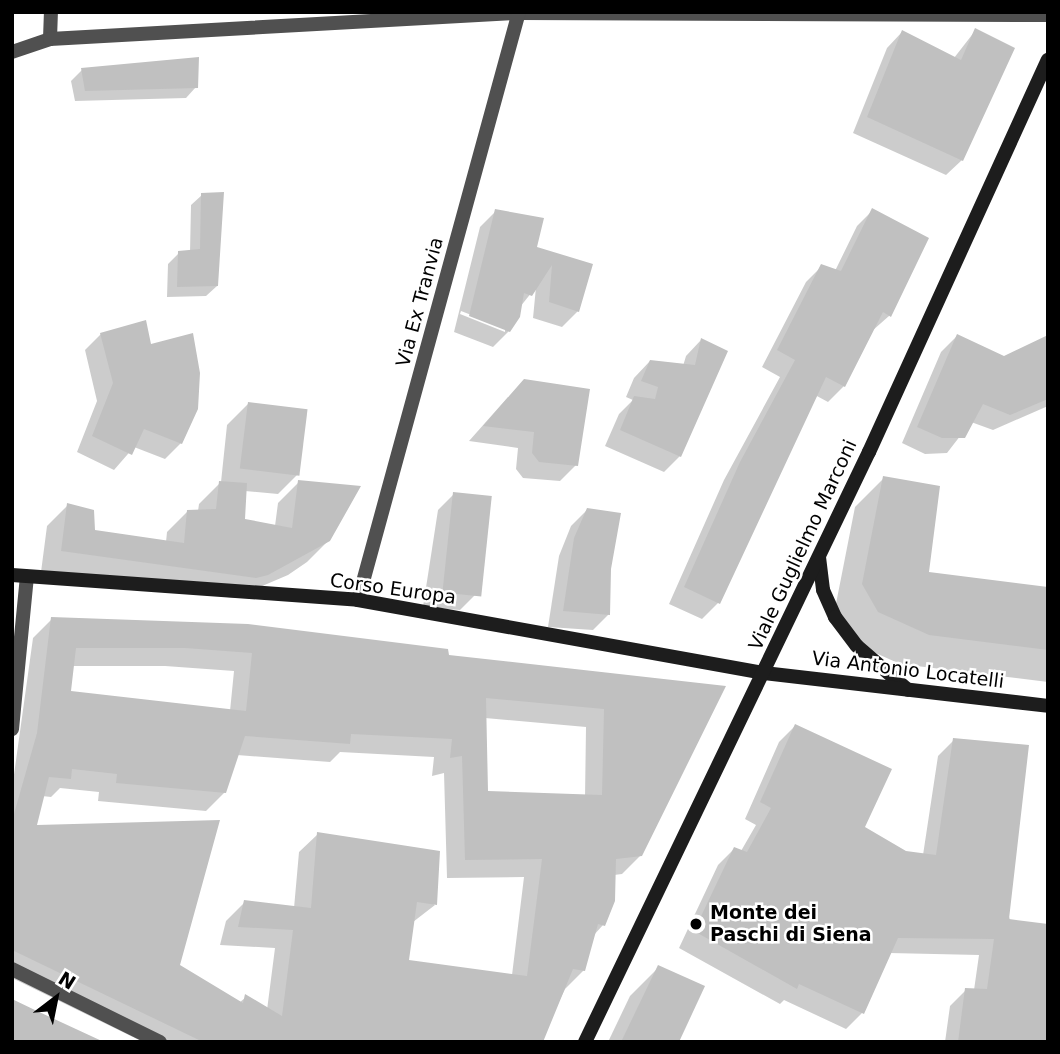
<!DOCTYPE html>
<html>
<head>
<meta charset="utf-8">
<style>
	body { margin:0 }
	#map { position:relative; width:1060px; height:1054px; overflow:hidden; background:#fff; font-family:"DejaVu Sans",sans-serif }
	div>[style] { position:absolute }
	[style*='--x'] { left:calc(var(--x)*1px); top:calc(var(--y)*1px); width:calc(var(--w)*1px); rotate:calc(var(--a)*1deg) }
	.shadow>* { inset:0; background:#0003 }
	.building>* { inset:0; background:#c0c0c0; transform-origin:0 0 }
	.street>* { height:14px; margin:-7px; padding:0 7px; transform-origin:7px; border-radius:7px; background:#505050 }
	.secondary>* { height:14px; margin:-7px; padding:0 7px; transform-origin:7px; border-radius:7px; background:#1d1d1d }
	.dots>* { width:19px; height:19px; translate:-50% -50%; box-sizing:border-box; border:4px solid #fff; border-radius:50% }
	span { translate:-50% -50%; white-space:nowrap; text-align:center; line-height:1.15; -webkit-text-stroke:5px #fff; paint-order:stroke }
	.street-label { font-size:19px; color:#000 }
	.poi-label { font-size:19px; color:#000; font-weight:700 }
	.left { translate:0 -50%; text-align:left }
	.frame { position:absolute; inset:0; border:14px solid #000; pointer-events:none }
	.north { position:absolute; left:21px; top:963px; width:70px; height:70px; -webkit-text-stroke:5px #fff; paint-order:stroke; rotate:32deg; font-size:19px; font-weight:700; line-height:28px; text-align:center; color:#000 }
	.north::after { content:''; display:block; margin:auto; width:24px; height:32px; background:#000; clip-path:polygon(50% 0,100% 100%,50% 72%,0 100%) }
</style>
</head>
<body>
<div id="map">
	<div class="shadow">
		<div style="clip-path:polygon(975px 31px,962px 160px,946px 175px,853px 133px,887px 48px,902px 32px,954px 58px)"></div>
		<div style="clip-path:polygon(82px 70px,196px 87px,186px 98px,75px 101px,71px 81px)"></div>
		<div style="clip-path:polygon(202px 195px,217px 286px,206px 296px,167px 297px,168px 264px,179px 253px,190px 252px,191px 205px)"></div>
		<div style="clip-path:polygon(873px 210px,927px 238px,889px 316px,872px 331px,844px 386px,828px 402px,815px 395px,718px 603px,702px 619px,669px 604px,724px 480px,780px 377px,762px 367px,806px 282px,822px 266px,835px 271px,857px 226px)"></div>
		<div style="clip-path:polygon(evenodd,496px 211px,535px 248px,591px 265px,578px 311px,562px 327px,533px 318px,536px 287px,520px 307px,509px 331px,493px 347px,454px 332px,480px 227px,496px 211px,461px 311px,505px 328px,505px 332px,460px 314px,461px 311px)"></div>
		<div style="clip-path:polygon(101px 334px,181px 443px,165px 459px,134px 447px,114px 470px,77px 452px,97px 401px,85px 350px)"></div>
		<div style="clip-path:polygon(957px 336px,1004px 358px,1048px 337px,1048px 406px,993px 430px,971px 422px,947px 453px,925px 454px,902px 443px,941px 352px)"></div>
		<div style="clip-path:polygon(701px 340px,680px 456px,664px 472px,605px 446px,619px 414px,633px 400px,626px 397px,634px 378px,650px 361px,683px 366px,686px 356px)"></div>
		<div style="clip-path:polygon(508px 397px,576px 465px,560px 481px,523px 478px,516px 469px,518px 448px,469px 441px)"></div>
		<div style="clip-path:polygon(248px 404px,299px 473px,278px 494px,245px 491px,243px 521px,275px 526px,278px 503px,299px 482px,329px 540px,307px 562px,288px 575px,234px 598px,41px 572px,47px 526px,68px 505px,93px 532px,166px 542px,167px 532px,188px 511px,198px 511px,199px 504px,221px 482px,227px 425px)"></div>
		<div style="clip-path:polygon(884px 478px,927px 574px,1048px 589px,1048px 682px,900px 664px,849px 641px,834px 614px,855px 507px)"></div>
		<div style="clip-path:polygon(454px 494px,476px 594px,460px 610px,423px 607px,438px 510px)"></div>
		<div style="clip-path:polygon(587px 510px,610px 568px,609px 614px,593px 630px,548px 627px,559px 556px,571px 526px)"></div>
		<div style="clip-path:polygon(evenodd,52px 619px,448px 656px,724px 687px,641px 855px,622px 874px,614px 875px,603px 925px,593px 936px,584px 970px,565px 989px,539px 1042px,143px 1042px,12px 978px,12px 789px,33px 638px,52px 619px,72px 666px,165px 666px,234px 671px,230px 711px,69px 693px,72px 666px,52px 619px,485px 718px,586px 727px,585px 797px,486px 793px,485px 718px,52px 619px,340px 752px,434px 757px,432px 776px,444px 773px,447px 878px,524px 877px,512px 975px,407px 961px,413px 922px,435px 905px,318px 834px,299px 852px,294px 908px,245px 902px,226px 921px,220px 945px,275px 948px,267px 1010px,246px 997px,239px 1003px,178px 965px,35px 827px,42px 796px,51px 797px,60px 788px,99px 792px,98px 801px,206px 811px,225px 792px,237px 755px,330px 762px,340px 752px)"></div>
		<div style="clip-path:polygon(795px 726px,863px 828px,906px 853px,923px 855px,938px 756px,954px 740px,1048px 1042px,945px 1042px,950px 1006px,966px 990px,974px 990px,979px 955px,889px 953px,862px 1013px,846px 1029px,784px 1000px,780px 1004px,679px 948px,718px 865px,734px 849px,741px 851px,756px 825px,745px 819px,779px 742px)"></div>
		<div style="clip-path:polygon(659px 967px,677px 1042px,608px 1042px,630px 996px)"></div>
	</div>
	<div class="building">
		<div style="clip-path:polygon(975px 28px,1015px 48px,963px 161px,867px 117px,902px 30px,961px 60px)"></div>
		<div style="clip-path:polygon(199px 57px,198px 88px,85px 91px,81px 68px)"></div>
		<div style="clip-path:polygon(224px 192px,218px 286px,177px 287px,178px 251px,200px 249px,201px 193px)"></div>
		<div style="clip-path:polygon(872px 208px,929px 238px,891px 317px,883px 312px,845px 387px,826px 377px,720px 604px,684px 587px,740px 462px,795px 360px,777px 350px,821px 264px,841px 271px)"></div>
		<div style="clip-path:polygon(495px 209px,544px 218px,537px 247px,593px 264px,579px 312px,549px 302px,552px 265px,532px 296px,524px 293px,520px 317px,510px 332px,469px 316px)"></div>
		<div style="clip-path:polygon(146px 320px,151px 344px,193px 333px,200px 373px,198px 409px,182px 444px,144px 429px,132px 455px,92px 436px,113px 383px,100px 333px)"></div>
		<div style="clip-path:polygon(957px 334px,1004px 356px,1048px 335px,1048px 399px,1010px 415px,983px 404px,965px 438px,942px 438px,917px 427px)"></div>
		<div style="clip-path:polygon(701px 338px,728px 351px,681px 457px,620px 430px,634px 396px,655px 399px,658px 387px,641px 381px,650px 360px,695px 365px)"></div>
		<div style="clip-path:polygon(524px 379px,590px 389px,578px 466px,539px 462px,532px 453px,534px 432px,483px 426px)"></div>
		<div style="left:248px;top:402px;width:60px;height:67px;rotate:7deg"></div>
		<div style="clip-path:polygon(883px 476px,940px 486px,929px 572px,1048px 587px,1048px 650px,929px 635px,878px 612px,862px 584px)"></div>
		<div style="clip-path:polygon(298px 480px,361px 486px,330px 541px,268px 575px,256px 578px,61px 551px,67px 503px,94px 510px,95px 530px,184px 543px,187px 510px,216px 509px,219px 481px,247px 483px,245px 519px,292px 528px)"></div>
		<div style="left:453px;top:492px;width:39px;height:101px;rotate:6deg"></div>
		<div style="clip-path:polygon(587px 508px,621px 513px,611px 569px,610px 615px,563px 611px,574px 538px)"></div>
		<div style="clip-path:polygon(evenodd,51px 617px,248px 624px,448px 649px,449px 655px,726px 686px,642px 856px,616px 859px,615px 901px,605px 926px,598px 924px,585px 971px,573px 969px,543px 1042px,203px 1042px,12px 950px,12px 821px,37px 733px,51px 617px,76px 648px,185px 648px,252px 653px,246px 711px,71px 691px,76px 648px,51px 617px,486px 698px,604px 709px,602px 795px,488px 791px,486px 698px,51px 617px,351px 734px,452px 739px,450px 758px,462px 756px,465px 860px,542px 859px,527px 976px,409px 960px,417px 902px,437px 905px,440px 851px,317px 832px,311px 908px,244px 900px,238px 927px,293px 930px,282px 1016px,245px 994px,243px 1003px,180px 965px,220px 820px,37px 825px,49px 777px,71px 779px,72px 769px,117px 774px,116px 783px,226px 793px,245px 736px,350px 744px,351px 734px)"></div>
		<div style="clip-path:polygon(795px 724px,892px 769px,865px 827px,906px 851px,936px 855px,953px 738px,1029px 745px,1009px 919px,1048px 924px,1048px 1042px,958px 1042px,965px 988px,987px 989px,994px 939px,898px 938px,864px 1014px,799px 984px,797px 989px,694px 931px,734px 847px,747px 852px,771px 808px,760px 802px)"></div>
		<div style="clip-path:polygon(658px 965px,705px 986px,679px 1042px,621px 1042px)"></div>
		<div style="clip-path:polygon(12px 999px,37px 1011px,104px 1042px,12px 1042px)"></div>
	</div>
	<div class="street">
		<div style="--x:50;--y:39;--w:27;--a:-88"></div>
		<div style="--x:12;--y:52;--w:40;--a:-18.9"></div>
		<div style="--x:50;--y:39;--w:470;--a:-3.2"></div>
		<div style="--x:519;--y:13;--w:529;--a:0.22"></div>
		<div style="--x:358;--y:600;--w:610;--a:-74.69"></div>
		<div style="--x:12;--y:729;--w:153;--a:-84.4"></div>
		<div style="--x:12;--y:969;--w:165;--a:26.3"></div>
	</div>
	<div class="secondary">
		<div style="--x:819;--y:557;--w:33;--a:83"></div>
		<div style="--x:823;--y:590;--w:30;--a:66"></div>
		<div style="--x:835;--y:617;--w:36;--a:53"></div>
		<div style="--x:857;--y:646;--w:67;--a:40.8"></div>
		<div style="--x:12;--y:575;--w:347;--a:4.1"></div>
		<div style="--x:358;--y:600;--w:413;--a:10.2"></div>
		<div style="--x:764;--y:673;--w:286;--a:6.6"></div>
		<div style="--x:585;--y:1042;--w:655;--a:-64.3"></div>
		<div style="--x:869;--y:452;--w:431;--a:-65.5"></div>
	</div>
	<div class="dots">
		<div style="left:696px;top:924px;background:#000"></div>
	</div>
	<div class="street-label">
		<span style="left:420px;top:302px;rotate:-75deg">Via Ex Tranvia</span>
		<span style="left:803px;top:545px;rotate:-65deg">Viale Guglielmo Marconi</span>
		<span style="left:393px;top:589px;rotate:8deg">Corso Europa</span>
		<span style="left:908px;top:670px;rotate:7deg">Via Antonio Locatelli</span>
	</div>
	<div class="poi-label">
		<span class="left" style="left:710px;top:924px">Monte dei<br>Paschi di Siena</span>
	</div>
	<div class="frame"></div>
	<div class="north">N</div>
</div>
</body>
</html>
